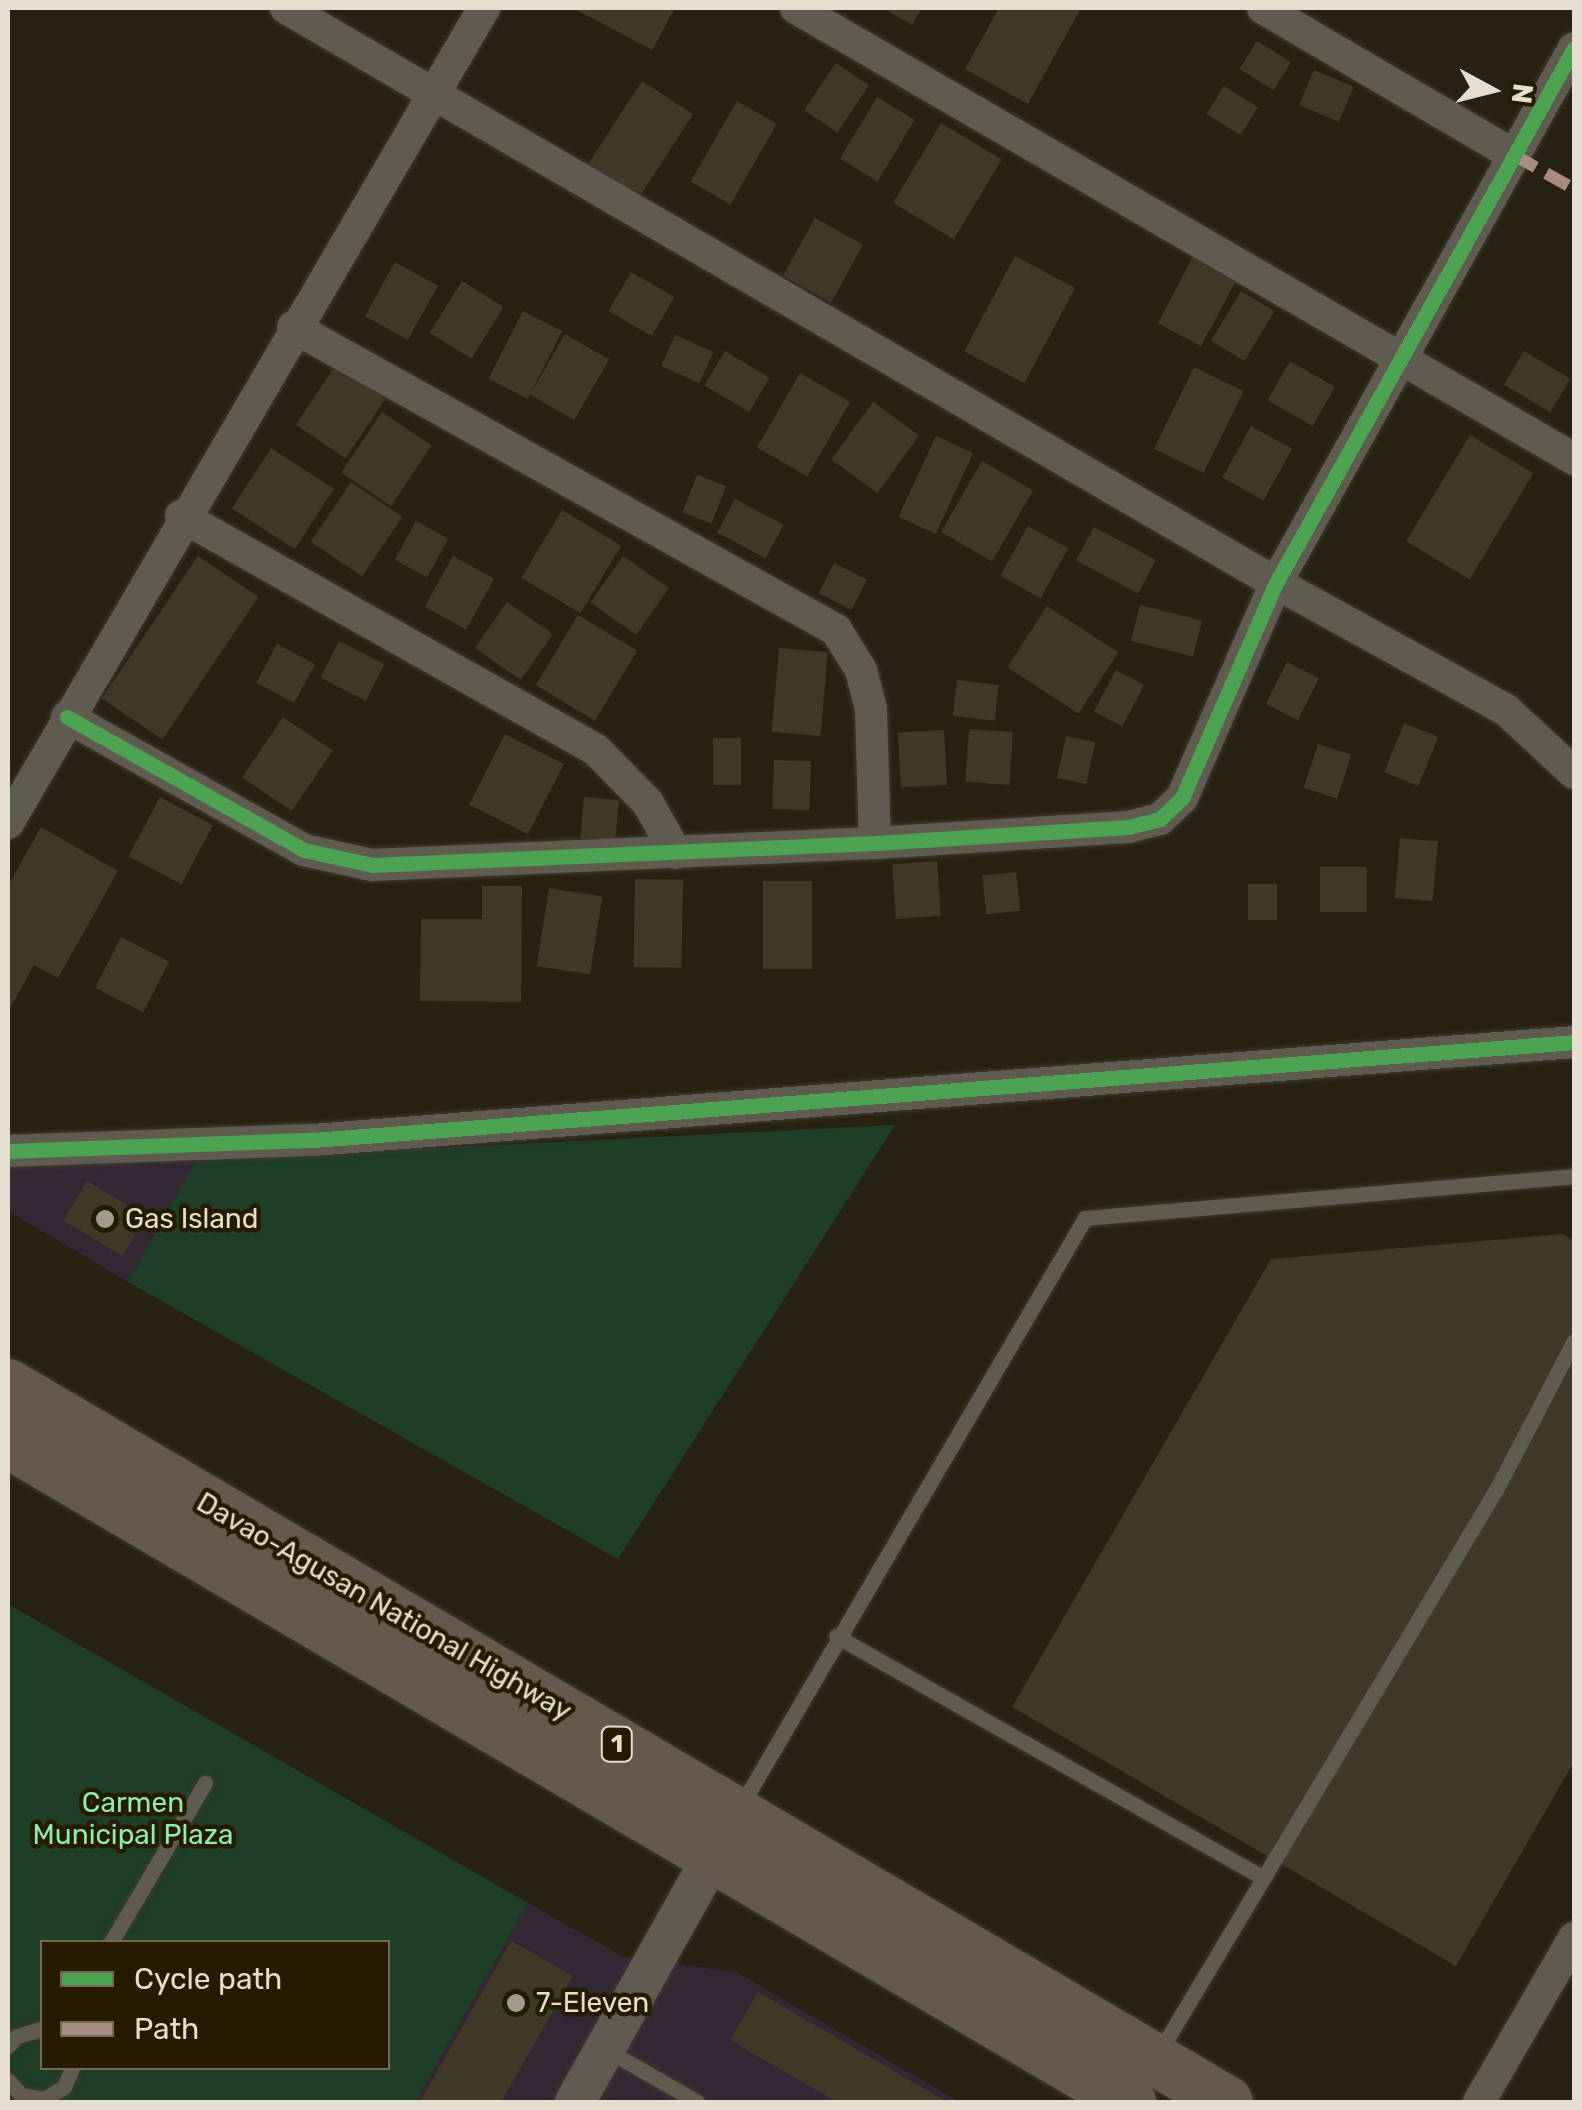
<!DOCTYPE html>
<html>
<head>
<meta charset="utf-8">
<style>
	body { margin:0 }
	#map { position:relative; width:1582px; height:2110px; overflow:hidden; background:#272112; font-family:Rubik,sans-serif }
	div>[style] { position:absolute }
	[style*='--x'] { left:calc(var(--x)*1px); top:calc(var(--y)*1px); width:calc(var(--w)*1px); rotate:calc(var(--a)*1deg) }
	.commercial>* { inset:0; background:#322833 }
	.green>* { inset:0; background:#1e3e27 }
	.building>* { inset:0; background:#403928; transform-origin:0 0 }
	.roads { filter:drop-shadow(0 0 2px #3f3a2f) drop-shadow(0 0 2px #3f3a2f) }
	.service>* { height:15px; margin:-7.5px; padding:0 7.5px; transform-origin:7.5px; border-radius:7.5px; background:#605b50 }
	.minor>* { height:32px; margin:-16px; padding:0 16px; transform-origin:16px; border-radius:16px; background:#605b50 }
	.tertiary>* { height:40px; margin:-20px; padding:0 20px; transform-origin:20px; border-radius:20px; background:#605b50 }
	.trunk>* { height:52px; margin:-26px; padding:0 26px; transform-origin:26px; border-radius:26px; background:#64594c }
	.quiet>* { height:12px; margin-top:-6px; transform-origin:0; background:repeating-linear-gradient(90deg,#a88b81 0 25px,transparent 0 37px) }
	.cycleway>* { height:15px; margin:-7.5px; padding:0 7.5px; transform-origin:7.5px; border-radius:7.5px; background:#4ca352 }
	.dots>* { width:28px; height:28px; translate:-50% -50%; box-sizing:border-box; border:5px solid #261b01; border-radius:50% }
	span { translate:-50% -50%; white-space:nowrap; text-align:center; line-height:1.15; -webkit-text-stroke:9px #261b01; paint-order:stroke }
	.shield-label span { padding:2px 8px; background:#261b01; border:2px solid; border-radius:8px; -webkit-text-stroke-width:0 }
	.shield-label { font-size:25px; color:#e6dfcf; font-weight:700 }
	.poi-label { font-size:28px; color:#e6dfcf }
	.left { translate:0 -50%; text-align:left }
	.street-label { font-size:28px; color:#e6dfcf }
	.park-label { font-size:28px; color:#8eedae }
	.frame { position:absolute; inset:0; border:10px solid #e6dfcf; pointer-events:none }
	.legend { position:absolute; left:40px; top:1940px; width:350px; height:130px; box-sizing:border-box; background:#261b01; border:2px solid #736953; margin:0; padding:12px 18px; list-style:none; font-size:30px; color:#e6dfcf }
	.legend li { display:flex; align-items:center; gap:20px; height:50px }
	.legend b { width:50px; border:2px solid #736953 }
	.north { position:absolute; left:1442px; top:40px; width:100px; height:100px; -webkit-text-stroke:8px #261b01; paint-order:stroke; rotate:97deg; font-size:28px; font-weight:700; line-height:40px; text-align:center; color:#e6dfcf }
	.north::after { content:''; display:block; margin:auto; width:35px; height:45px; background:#e6dfcf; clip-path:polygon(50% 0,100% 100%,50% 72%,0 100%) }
</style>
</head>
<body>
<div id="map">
	<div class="commercial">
		<div style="clip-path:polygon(196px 1160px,128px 1282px,8px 1211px,8px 1164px)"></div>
		<div style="clip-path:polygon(528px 1903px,624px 1957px,736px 1972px,960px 2102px,415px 2102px)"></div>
	</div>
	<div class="green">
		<div style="clip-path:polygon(895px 1125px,618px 1559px,128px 1282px,196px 1160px)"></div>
		<div style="clip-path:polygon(evenodd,8px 1604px,528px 1903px,415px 2102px,8px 2102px,8px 1604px,42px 1942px,388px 1942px,388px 2068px,42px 2068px,42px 1942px)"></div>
	</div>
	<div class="building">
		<div style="clip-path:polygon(573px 8px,675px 8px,652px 50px)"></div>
		<div style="clip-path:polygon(883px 8px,922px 8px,912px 25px)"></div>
		<div style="clip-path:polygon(999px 8px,1081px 8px,1028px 104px,965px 69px)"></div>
		<div style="left:1257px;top:41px;width:40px;height:33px;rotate:32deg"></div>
		<div style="left:836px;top:63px;width:40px;height:57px;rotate:34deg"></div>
		<div style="left:1314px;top:70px;width:43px;height:38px;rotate:23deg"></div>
		<div style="left:642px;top:81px;width:61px;height:102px;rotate:33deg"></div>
		<div style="left:1224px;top:86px;width:40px;height:33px;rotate:32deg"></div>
		<div style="left:877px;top:97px;width:44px;height:72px;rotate:31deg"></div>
		<div style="left:737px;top:101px;width:46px;height:93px;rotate:30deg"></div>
		<div style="left:941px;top:123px;width:71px;height:93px;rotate:31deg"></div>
		<div style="left:815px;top:218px;width:55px;height:66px;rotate:29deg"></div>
		<div style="left:1015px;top:256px;width:68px;height:108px;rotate:28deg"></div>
		<div style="left:1193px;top:257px;width:49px;height:75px;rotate:28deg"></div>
		<div style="left:395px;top:262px;width:49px;height:62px;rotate:29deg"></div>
		<div style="left:631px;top:272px;width:50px;height:45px;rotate:30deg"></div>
		<div style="left:462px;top:281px;width:49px;height:61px;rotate:32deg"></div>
		<div style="left:1241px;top:291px;width:39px;height:58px;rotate:31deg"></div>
		<div style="left:523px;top:311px;width:44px;height:76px;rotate:27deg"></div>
		<div style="left:565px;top:334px;width:51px;height:70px;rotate:30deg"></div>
		<div style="left:675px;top:335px;width:42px;height:34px;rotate:24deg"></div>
		<div style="left:725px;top:351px;width:52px;height:40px;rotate:31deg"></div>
		<div style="left:1524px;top:351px;width:54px;height:39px;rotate:31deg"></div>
		<div style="left:1290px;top:361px;width:52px;height:45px;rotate:30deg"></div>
		<div style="left:336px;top:365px;width:60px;height:72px;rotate:34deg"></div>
		<div style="left:1194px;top:367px;width:55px;height:91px;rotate:26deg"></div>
		<div style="left:800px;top:373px;width:58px;height:86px;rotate:30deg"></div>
		<div style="left:873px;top:402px;width:57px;height:71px;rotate:36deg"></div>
		<div style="left:382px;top:412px;width:60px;height:73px;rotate:34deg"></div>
		<div style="left:1251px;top:426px;width:47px;height:59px;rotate:29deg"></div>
		<div style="left:1470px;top:435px;width:74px;height:124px;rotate:31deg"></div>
		<div style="left:936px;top:436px;width:41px;height:89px;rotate:25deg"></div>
		<div style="left:271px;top:448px;width:75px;height:72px;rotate:33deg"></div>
		<div style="left:982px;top:461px;width:59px;height:82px;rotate:30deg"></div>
		<div style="left:697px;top:475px;width:31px;height:40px;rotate:21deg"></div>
		<div style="left:351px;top:482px;width:62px;height:72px;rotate:34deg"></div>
		<div style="left:735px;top:499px;width:55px;height:38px;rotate:28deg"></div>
		<div style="left:562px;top:510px;width:69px;height:79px;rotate:31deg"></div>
		<div style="left:416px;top:521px;width:37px;height:44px;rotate:29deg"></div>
		<div style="left:1028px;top:526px;width:46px;height:57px;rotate:29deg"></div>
		<div style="left:1094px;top:527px;width:70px;height:38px;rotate:28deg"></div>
		<div style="left:198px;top:556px;width:73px;height:172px;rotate:34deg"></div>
		<div style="left:453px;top:556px;width:47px;height:58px;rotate:29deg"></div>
		<div style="left:623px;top:556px;width:56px;height:57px;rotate:35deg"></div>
		<div style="left:834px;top:563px;width:37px;height:34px;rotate:27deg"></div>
		<div style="left:507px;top:602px;width:56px;height:56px;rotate:35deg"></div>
		<div style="left:1140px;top:605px;width:64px;height:37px;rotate:14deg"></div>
		<div style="left:1047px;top:606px;width:85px;height:73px;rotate:33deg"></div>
		<div style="left:578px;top:615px;width:69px;height:82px;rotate:31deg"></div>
		<div style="left:339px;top:641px;width:51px;height:41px;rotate:27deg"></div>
		<div style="left:277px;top:644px;width:43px;height:44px;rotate:28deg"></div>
		<div style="left:779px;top:648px;width:49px;height:84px;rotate:5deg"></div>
		<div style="left:1287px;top:662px;width:36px;height:47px;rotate:27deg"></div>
		<div style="left:1116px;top:670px;width:32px;height:47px;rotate:28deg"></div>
		<div style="left:957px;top:680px;width:42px;height:36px;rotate:7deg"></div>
		<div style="left:283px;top:717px;width:60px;height:73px;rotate:34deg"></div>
		<div style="left:1404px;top:723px;width:37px;height:53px;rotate:22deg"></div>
		<div style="left:969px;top:729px;width:44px;height:53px;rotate:4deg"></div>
		<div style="left:944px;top:730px;width:55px;height:46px;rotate:87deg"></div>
		<div style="left:505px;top:734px;width:66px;height:79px;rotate:27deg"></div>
		<div style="left:1066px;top:736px;width:30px;height:43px;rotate:12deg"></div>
		<div style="left:713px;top:738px;width:28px;height:47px"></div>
		<div style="left:1318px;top:744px;width:35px;height:46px;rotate:18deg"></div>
		<div style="left:774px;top:760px;width:37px;height:49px;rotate:2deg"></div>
		<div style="left:160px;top:797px;width:60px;height:67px;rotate:28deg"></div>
		<div style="left:584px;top:797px;width:35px;height:42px;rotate:5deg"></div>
		<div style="clip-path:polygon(41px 827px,118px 871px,58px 978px,34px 965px,8px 1012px,8px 886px)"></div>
		<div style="left:1400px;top:838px;width:38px;height:60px;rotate:5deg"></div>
		<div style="left:937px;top:861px;width:55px;height:45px;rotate:86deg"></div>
		<div style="left:1320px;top:867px;width:47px;height:45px"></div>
		<div style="left:1016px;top:872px;width:39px;height:34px;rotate:84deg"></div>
		<div style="left:635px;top:879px;width:48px;height:88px;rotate:1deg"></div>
		<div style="left:763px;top:881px;width:49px;height:88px"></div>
		<div style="left:1248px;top:884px;width:29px;height:36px"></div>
		<div style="clip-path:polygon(482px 886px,522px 886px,521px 1002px,420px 1001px,421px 919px,482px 919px)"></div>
		<div style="left:549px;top:888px;width:54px;height:79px;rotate:9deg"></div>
		<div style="left:121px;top:937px;width:54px;height:57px;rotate:27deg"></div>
		<div style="left:87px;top:1181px;width:69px;height:46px;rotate:31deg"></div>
		<div style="clip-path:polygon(1563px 1234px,1574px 1241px,1574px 1762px,1456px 1966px,1012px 1707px,1271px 1259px)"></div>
		<div style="clip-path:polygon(511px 1941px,573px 1976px,501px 2102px,420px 2102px)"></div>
		<div style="clip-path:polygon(758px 1992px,947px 2102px,837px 2102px,730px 2040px)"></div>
	</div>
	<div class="roads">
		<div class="service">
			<div style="--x:836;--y:1636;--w:491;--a:29.5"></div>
			<div style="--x:739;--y:1809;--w:685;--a:-59.65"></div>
			<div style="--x:1085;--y:1218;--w:491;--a:-4.9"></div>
			<div style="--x:111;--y:1942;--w:185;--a:-59.4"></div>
			<div style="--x:8;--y:2046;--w:13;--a:-48"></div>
			<div style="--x:17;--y:2036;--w:26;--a:-16"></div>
			<div style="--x:605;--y:2049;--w:106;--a:29.9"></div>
			<div style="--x:1158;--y:2054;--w:660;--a:-59.08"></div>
			<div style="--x:1497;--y:1488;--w:166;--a:-62.4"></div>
			<div style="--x:8;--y:2080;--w:20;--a:49"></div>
			<div style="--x:21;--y:2095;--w:23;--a:10"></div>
			<div style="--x:44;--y:2099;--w:23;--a:-31"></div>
			<div style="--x:64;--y:2087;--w:21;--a:-67"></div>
		</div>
		<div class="minor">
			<div style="--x:286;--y:8;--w:1145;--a:30.15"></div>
			<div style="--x:1276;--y:583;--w:263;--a:28.9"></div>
			<div style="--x:1506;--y:710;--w:93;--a:42.8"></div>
			<div style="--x:796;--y:8;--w:899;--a:30.1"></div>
			<div style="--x:1263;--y:8;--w:291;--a:30.4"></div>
			<div style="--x:293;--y:327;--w:622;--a:29.16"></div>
			<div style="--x:836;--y:630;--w:47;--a:58"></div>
			<div style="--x:861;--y:670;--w:40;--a:75.6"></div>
			<div style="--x:871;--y:709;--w:134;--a:88.3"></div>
			<div style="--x:181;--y:516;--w:476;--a:29.4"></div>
			<div style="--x:596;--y:750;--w:74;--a:45.5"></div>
			<div style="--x:648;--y:803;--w:57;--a:60.8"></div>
			<div style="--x:67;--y:717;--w:272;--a:29.3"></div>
			<div style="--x:304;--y:850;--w:70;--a:12.4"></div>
			<div style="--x:372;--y:865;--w:503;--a:-2.5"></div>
			<div style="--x:875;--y:843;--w:254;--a:-3.6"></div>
			<div style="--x:1128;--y:827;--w:33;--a:-14"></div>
			<div style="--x:1160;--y:819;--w:30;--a:-44"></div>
			<div style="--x:1182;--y:798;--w:235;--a:-66.4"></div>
			<div style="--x:1276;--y:583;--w:612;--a:-60.88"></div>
			<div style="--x:8;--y:823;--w:944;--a:-59.71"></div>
			<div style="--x:8;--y:1151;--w:305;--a:-2.1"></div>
			<div style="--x:313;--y:1140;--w:1265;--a:-4.44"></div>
			<div style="--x:1479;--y:2102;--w:190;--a:-59.9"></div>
		</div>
		<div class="tertiary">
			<div style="--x:575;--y:2102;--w:311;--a:-60.7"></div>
		</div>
		<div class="trunk">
			<div style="--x:8;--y:1385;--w:1414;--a:30.46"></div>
			<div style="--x:8;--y:1442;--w:1302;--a:30.47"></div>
		</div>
	</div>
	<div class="quiet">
		<div style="--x:1514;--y:155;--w:69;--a:29.5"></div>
	</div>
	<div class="cycleway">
		<div style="--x:67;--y:717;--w:272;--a:29.3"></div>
		<div style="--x:304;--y:850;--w:70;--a:12.4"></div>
		<div style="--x:372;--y:865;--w:503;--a:-2.5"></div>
		<div style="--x:875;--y:843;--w:254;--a:-3.6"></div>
		<div style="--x:1128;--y:827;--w:33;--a:-14"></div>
		<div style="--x:1160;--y:819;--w:30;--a:-44"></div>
		<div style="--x:1182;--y:798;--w:235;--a:-66.4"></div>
		<div style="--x:1276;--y:583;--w:612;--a:-60.88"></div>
		<div style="--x:8;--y:1151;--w:305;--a:-2.1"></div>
		<div style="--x:313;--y:1140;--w:1265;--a:-4.44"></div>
	</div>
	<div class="dots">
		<div style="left:105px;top:1219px;background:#a39c8d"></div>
		<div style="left:516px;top:2003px;background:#a39c8d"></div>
	</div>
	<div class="shield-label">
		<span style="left:617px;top:1744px">1</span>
	</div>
	<div class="poi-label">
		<span class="left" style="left:125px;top:1219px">Gas Island</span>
		<span class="left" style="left:536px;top:2003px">7-Eleven</span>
	</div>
	<div class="street-label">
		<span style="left:384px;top:1607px;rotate:30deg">Davao-Agusan National Highway</span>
	</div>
	<div class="park-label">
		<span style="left:133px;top:1819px">Carmen<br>Municipal Plaza</span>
	</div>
	<div class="frame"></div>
	<ul class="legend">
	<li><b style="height:12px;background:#4ca352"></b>Cycle path</li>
	<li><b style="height:12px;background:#a88b81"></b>Path</li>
	</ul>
	<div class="north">N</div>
</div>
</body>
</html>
